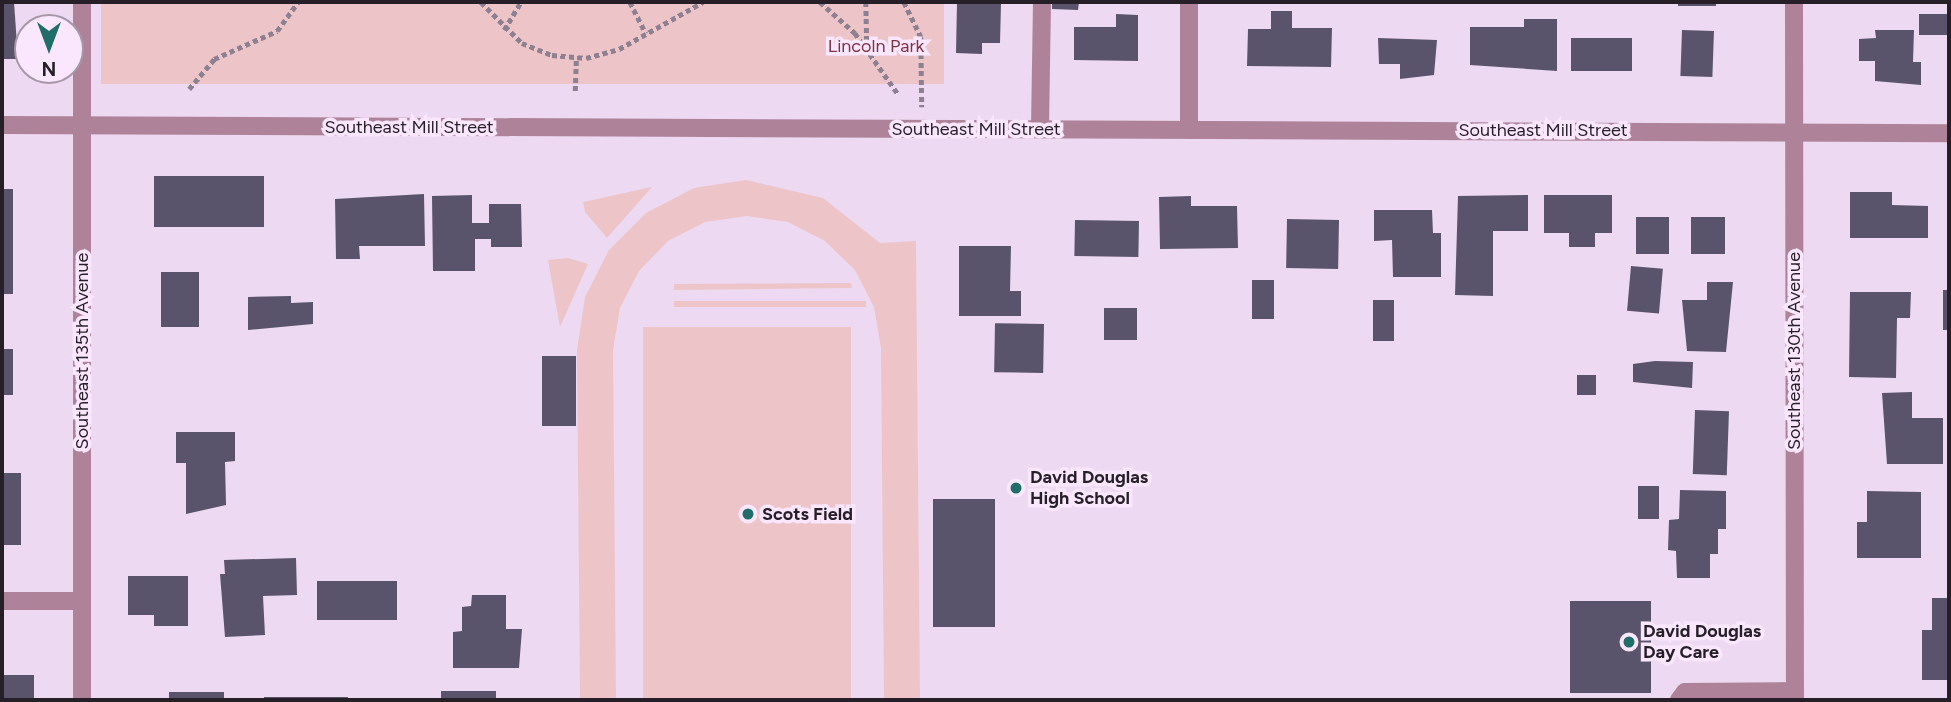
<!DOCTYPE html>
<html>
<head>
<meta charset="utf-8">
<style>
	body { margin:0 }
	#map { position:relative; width:1951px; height:702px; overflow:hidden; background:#edd9f1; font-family:Figtree,sans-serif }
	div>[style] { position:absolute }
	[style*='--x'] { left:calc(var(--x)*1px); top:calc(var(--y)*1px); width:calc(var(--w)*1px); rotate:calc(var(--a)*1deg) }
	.green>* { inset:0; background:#edc5c9; transform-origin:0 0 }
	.building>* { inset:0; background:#59546b; transform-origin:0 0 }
	.path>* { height:4.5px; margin-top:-2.25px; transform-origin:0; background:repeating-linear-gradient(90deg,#8d8090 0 5px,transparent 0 8.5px) }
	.minor>* { height:18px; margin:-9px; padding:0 9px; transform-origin:9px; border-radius:9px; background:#ae8399 }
	.dots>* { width:19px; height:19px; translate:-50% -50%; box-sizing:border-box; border:4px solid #fae7fe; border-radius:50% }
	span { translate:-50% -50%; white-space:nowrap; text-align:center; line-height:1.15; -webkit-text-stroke:7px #fae7fe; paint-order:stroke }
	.park-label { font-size:18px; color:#7e3340 }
	.street-label { font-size:18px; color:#261f27 }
	.poi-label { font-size:18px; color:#261f27; font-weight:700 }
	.left { translate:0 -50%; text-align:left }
	.frame { position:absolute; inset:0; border:4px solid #261f27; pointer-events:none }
	.north { position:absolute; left:14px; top:14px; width:70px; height:70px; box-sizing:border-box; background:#fae7fe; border:2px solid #a597a8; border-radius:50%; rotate:180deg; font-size:19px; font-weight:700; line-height:28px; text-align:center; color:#261f27 }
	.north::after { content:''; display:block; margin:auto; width:24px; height:32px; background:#216d6a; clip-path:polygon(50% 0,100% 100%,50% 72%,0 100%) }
</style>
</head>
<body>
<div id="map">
	<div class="green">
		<div style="left:101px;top:2px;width:843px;height:82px"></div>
		<div style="clip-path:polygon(746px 180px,823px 198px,880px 243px,916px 241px,920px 700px,884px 700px,881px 348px,874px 307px,855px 270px,825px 241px,788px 222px,747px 216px,705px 222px,668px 241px,639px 271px,620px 308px,613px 350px,616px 700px,580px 700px,577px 350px,585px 297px,609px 250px,646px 213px,694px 188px)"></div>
		<div style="clip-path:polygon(652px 187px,607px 238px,585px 212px,583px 202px)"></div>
		<div style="clip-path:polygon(568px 258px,588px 264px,560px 327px,548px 260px)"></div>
		<div style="clip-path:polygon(851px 283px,852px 288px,674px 290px,674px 284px)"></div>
		<div style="left:866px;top:301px;width:6px;height:192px;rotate:90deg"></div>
		<div style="left:851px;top:327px;width:373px;height:208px;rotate:90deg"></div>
	</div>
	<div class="building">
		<div style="clip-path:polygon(2px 2px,14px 2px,18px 59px,2px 59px)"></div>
		<div style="clip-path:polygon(957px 2px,1001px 4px,1000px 43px,982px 43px,982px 54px,956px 53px)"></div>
		<div style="clip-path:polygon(1052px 2px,1079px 2px,1078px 10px,1052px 9px)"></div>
		<div style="left:1678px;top:2px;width:38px;height:4px"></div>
		<div style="clip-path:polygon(1271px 11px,1292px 11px,1292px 28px,1332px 28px,1331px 67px,1247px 66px,1248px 29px,1271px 29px)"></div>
		<div style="clip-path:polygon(1116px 14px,1138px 15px,1138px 61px,1074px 60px,1074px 27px,1116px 27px)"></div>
		<div style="left:1919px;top:14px;width:30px;height:21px"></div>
		<div style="clip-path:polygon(1524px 19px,1557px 19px,1557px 71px,1470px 65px,1470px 27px,1524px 27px)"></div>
		<div style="left:1682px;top:30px;width:32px;height:46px;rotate:2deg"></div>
		<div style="clip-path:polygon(1875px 30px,1914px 30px,1913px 62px,1921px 62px,1921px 85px,1875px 81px,1875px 61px,1859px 61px,1859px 39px,1876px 38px)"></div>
		<div style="clip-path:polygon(1378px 38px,1437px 40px,1434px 75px,1400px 79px,1400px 64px,1379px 64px)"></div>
		<div style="left:1571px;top:38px;width:61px;height:33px"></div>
		<div style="left:264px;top:176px;width:51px;height:110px;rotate:90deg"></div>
		<div style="left:2px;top:189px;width:11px;height:105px"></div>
		<div style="clip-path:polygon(1850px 192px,1892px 192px,1892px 205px,1928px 206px,1928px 238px,1850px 238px)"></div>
		<div style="clip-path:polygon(424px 194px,425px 246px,359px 246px,360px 259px,336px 259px,335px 199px)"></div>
		<div style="clip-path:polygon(472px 195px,472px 223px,489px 223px,489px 204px,521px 204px,522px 247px,491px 247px,491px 239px,475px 239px,475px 271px,433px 271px,432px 196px)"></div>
		<div style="clip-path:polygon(1528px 195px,1528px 231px,1493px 231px,1493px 296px,1455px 295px,1458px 196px)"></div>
		<div style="clip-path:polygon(1544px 195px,1612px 195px,1612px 233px,1595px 233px,1595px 247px,1569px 247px,1569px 233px,1544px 233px)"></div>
		<div style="clip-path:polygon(1191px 196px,1191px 206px,1237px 206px,1238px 248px,1160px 249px,1159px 197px)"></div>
		<div style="clip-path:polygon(1374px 210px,1432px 210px,1433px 233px,1441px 233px,1441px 277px,1393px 277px,1392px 240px,1374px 241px)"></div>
		<div style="left:1636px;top:217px;width:33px;height:37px"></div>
		<div style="left:1691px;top:217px;width:34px;height:37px"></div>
		<div style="left:1287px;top:219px;width:52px;height:49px;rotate:1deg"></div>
		<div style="left:1075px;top:220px;width:64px;height:36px;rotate:1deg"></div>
		<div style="clip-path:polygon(959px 246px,1011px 246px,1010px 291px,1021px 291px,1021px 316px,959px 316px)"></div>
		<div style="left:1631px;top:266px;width:32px;height:45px;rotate:5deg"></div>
		<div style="left:161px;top:272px;width:38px;height:55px"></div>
		<div style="left:1252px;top:280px;width:22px;height:39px"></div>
		<div style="clip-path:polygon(1707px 282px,1733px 282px,1726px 352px,1687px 351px,1682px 300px,1707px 300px)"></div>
		<div style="left:1943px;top:290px;width:6px;height:40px"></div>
		<div style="clip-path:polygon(1850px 292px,1911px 292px,1910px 318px,1897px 318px,1896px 378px,1849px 377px)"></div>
		<div style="clip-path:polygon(291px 296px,291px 303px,313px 302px,313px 324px,248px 330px,248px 297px)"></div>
		<div style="left:1373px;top:300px;width:21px;height:41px"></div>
		<div style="left:1104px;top:308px;width:33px;height:32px"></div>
		<div style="left:1044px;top:324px;width:49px;height:49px;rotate:91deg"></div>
		<div style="left:2px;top:349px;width:11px;height:46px"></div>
		<div style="left:542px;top:356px;width:34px;height:70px"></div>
		<div style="clip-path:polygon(1655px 361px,1693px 362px,1692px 388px,1633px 382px,1633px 364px)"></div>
		<div style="left:1577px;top:375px;width:19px;height:20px"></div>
		<div style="clip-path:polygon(1912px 392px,1912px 418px,1943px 418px,1943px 464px,1887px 464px,1882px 393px)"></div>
		<div style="left:1695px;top:410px;width:34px;height:64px;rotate:2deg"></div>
		<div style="clip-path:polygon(176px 432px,235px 432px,235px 461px,225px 462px,226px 505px,186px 514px,186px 463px,176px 463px)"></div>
		<div style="left:2px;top:473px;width:19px;height:72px"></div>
		<div style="left:1638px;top:486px;width:21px;height:33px"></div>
		<div style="clip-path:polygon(1680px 490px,1726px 491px,1726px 529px,1718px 529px,1718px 554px,1710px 554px,1710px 578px,1677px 578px,1676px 551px,1668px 550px,1669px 520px,1679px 519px)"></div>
		<div style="clip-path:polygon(1867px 491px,1921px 492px,1921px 558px,1857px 558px,1857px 522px,1867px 522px)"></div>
		<div style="left:933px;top:499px;width:62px;height:128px"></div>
		<div style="clip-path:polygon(296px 558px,297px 595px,263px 596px,265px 635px,225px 637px,220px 574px,225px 574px,224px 560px)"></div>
		<div style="clip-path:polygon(128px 576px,188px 576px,188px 626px,154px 626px,154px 615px,128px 615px)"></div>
		<div style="left:317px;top:581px;width:80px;height:39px"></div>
		<div style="clip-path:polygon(472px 595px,506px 595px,506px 629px,522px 629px,519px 668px,453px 668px,453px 632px,462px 631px,462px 607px,471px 606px)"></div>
		<div style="clip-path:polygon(1932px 598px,1949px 598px,1949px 680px,1922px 680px,1922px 630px,1932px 630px)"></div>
		<div style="left:1570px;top:601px;width:81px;height:92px"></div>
		<div style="left:34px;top:675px;width:25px;height:32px;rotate:90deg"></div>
		<div style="left:441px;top:691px;width:55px;height:9px"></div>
		<div style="left:224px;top:692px;width:8px;height:55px;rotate:90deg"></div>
		<div style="left:264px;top:697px;width:84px;height:3px"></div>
	</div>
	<div class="path">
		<div style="--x:481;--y:2;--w:58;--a:45"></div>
		<div style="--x:522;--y:43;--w:32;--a:22"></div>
		<div style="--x:552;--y:55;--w:34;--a:5"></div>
		<div style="--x:586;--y:58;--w:34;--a:-15"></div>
		<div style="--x:619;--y:49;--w:96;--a:-29.2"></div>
		<div style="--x:630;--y:2;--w:35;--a:63"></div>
		<div style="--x:820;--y:2;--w:47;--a:41.5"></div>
		<div style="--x:855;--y:33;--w:75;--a:54.8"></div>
		<div style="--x:866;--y:2;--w:44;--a:88.7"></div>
		<div style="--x:904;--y:2;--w:39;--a:64"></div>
		<div style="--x:921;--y:37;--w:70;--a:89.2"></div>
		<div style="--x:504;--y:30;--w:33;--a:-59"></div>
		<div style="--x:189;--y:89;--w:39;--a:-50"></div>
		<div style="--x:214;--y:59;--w:69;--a:-24"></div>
		<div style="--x:277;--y:31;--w:36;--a:-54"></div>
		<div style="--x:575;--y:91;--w:34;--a:-88"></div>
	</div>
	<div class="minor">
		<div style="--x:82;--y:2;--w:698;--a:90"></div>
		<div style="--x:1189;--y:2;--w:128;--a:90"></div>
		<div style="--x:1794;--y:2;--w:698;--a:89.92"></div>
		<div style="--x:2;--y:125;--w:1947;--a:0.24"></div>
		<div style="--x:1040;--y:129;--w:127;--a:-89.1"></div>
		<div style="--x:2;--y:601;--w:80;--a:0"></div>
		<div style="--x:1679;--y:700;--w:10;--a:-53"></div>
		<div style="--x:1685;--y:692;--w:110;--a:-0.5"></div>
	</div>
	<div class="dots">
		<div style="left:1016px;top:488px;background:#216d6a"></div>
		<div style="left:748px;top:514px;background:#216d6a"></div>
		<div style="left:1629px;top:642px;background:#216d6a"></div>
	</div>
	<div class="park-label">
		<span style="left:876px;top:46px">Lincoln Park</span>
	</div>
	<div class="street-label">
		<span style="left:409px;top:127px">Southeast Mill Street</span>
		<span style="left:976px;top:129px">Southeast Mill Street</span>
		<span style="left:1543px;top:130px">Southeast Mill Street</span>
		<span style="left:82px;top:351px;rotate:-90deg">Southeast 135th Avenue</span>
		<span style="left:1794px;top:351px;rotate:-90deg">Southeast 130th Avenue</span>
	</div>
	<div class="poi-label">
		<span class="left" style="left:1030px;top:488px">David Douglas<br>High School</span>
		<span class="left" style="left:762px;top:514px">Scots Field</span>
		<span class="left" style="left:1643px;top:642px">David Douglas<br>Day Care</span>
	</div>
	<div class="frame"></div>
	<div class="north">N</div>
</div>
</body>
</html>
